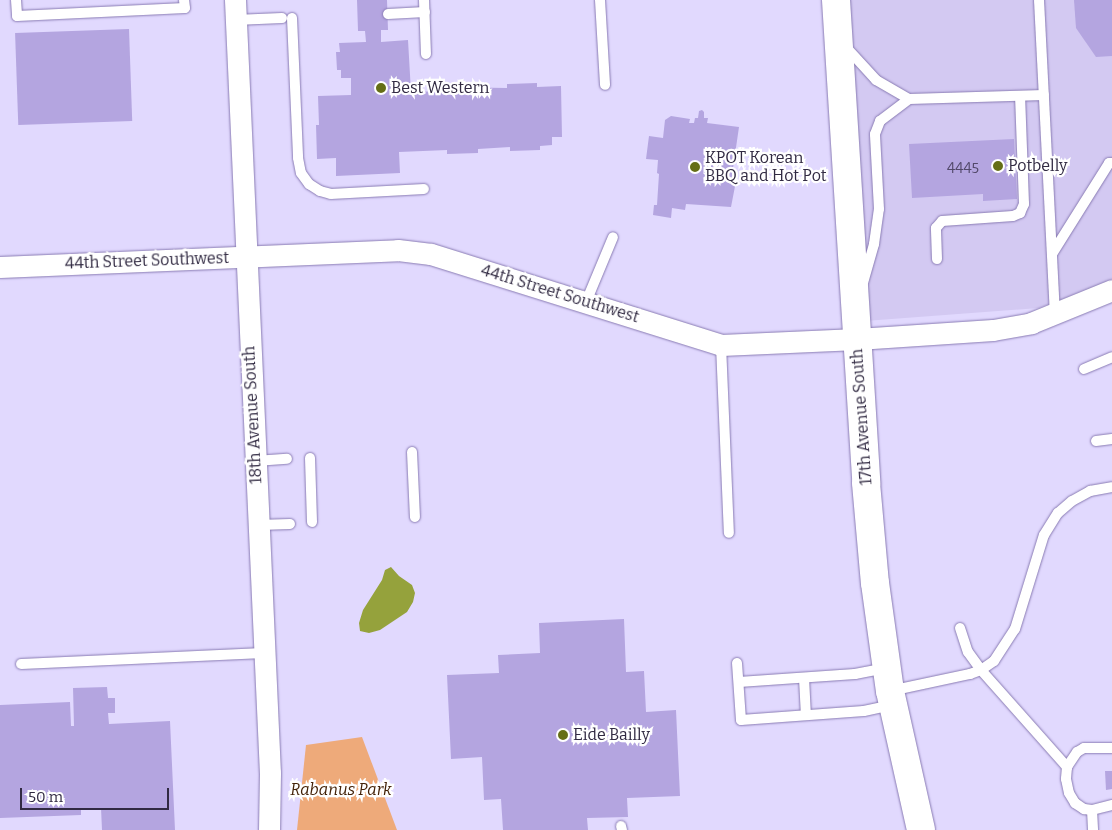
<!DOCTYPE html>
<html>
<head>
<meta charset="utf-8">
<style>
	body { margin:0 }
	#map { position:relative; width:1112px; height:830px; overflow:hidden; background:#e1d9fe; font-family:Bitter,serif }
	div>[style] { position:absolute }
	[style*='--x'] { left:calc(var(--x)*1px); top:calc(var(--y)*1px); width:calc(var(--w)*1px); rotate:calc(var(--a)*1deg) }
	.built>* { inset:0; background:#d3c9f2 }
	.green>* { inset:0; background:#eeaa7a }
	.water>* { inset:0; background:#95a23c }
	.building>* { inset:0; background:#b4a5e0; transform-origin:0 0 }
	.roads { filter:drop-shadow(0 0 1px #897bb3) drop-shadow(0 0 1px #897bb3) }
	.lane>* { height:10px; margin:-5px; padding:0 5px; transform-origin:5px; border-radius:5px; background:#fff }
	.street>* { height:21px; margin:-10.5px; padding:0 10.5px; transform-origin:10.5px; border-radius:10.5px; background:#fff }
	.secondary>* { height:28px; margin:-14px; padding:0 14px; transform-origin:14px; border-radius:14px; background:#fff }
	.dots>* { width:14px; height:14px; translate:-50% -50%; box-sizing:border-box; border:2px solid #fff; border-radius:50% }
	span { translate:-50% -50%; white-space:nowrap; text-align:center; line-height:1.15; -webkit-text-stroke:4.5px #fff; paint-order:stroke }
	.number-label { font-size:14px; color:#52496a }
	.number-label span { -webkit-text-stroke-width:0 }
	.poi-label { font-size:16px; color:#312a42 }
	.left { translate:0 -50%; text-align:left }
	.street-label { font-size:16px; color:#312a42 }
	.park-label { font-size:16px; color:#432208; font-style:italic }
	.scale { position:absolute; left:20px; top:788px; width:149px; height:22px; box-sizing:border-box; border:2px solid #312a42; border-top:0; padding-left:6px; font-size:15px; line-height:18px; white-space:nowrap; color:#312a42; -webkit-text-stroke:4px #fff; paint-order:stroke }
</style>
</head>
<body>
<div id="map">
	<div class="built">
		<div style="clip-path:polygon(849px 0,1112px 0,1112px 280px,1039px 308px,865px 321px)"></div>
	</div>
	<div class="green">
		<div style="clip-path:polygon(362px 737px,397px 830px,297px 830px,306px 745px)"></div>
	</div>
	<div class="water">
		<div style="clip-path:polygon(391px 567px,399px 576px,412px 585px,415px 593px,413px 602px,407px 612px,380px 630px,369px 633px,360px 631px,359px 623px,363px 610px,382px 580px,385px 570px)"></div>
	</div>
	<div class="building">
		<div style="clip-path:polygon(357px 0,387px 0,388px 30px,381px 30px,381px 42px,408px 40px,411px 92px,445px 91px,445px 87px,507px 88px,507px 84px,537px 83px,537px 87px,561px 86px,562px 137px,552px 137px,552px 145px,540px 146px,540px 150px,510px 151px,510px 147px,478px 149px,478px 153px,447px 154px,447px 150px,399px 152px,400px 173px,336px 176px,336px 158px,317px 159px,316px 125px,319px 125px,318px 96px,351px 95px,351px 78px,341px 78px,341px 70px,337px 70px,336px 52px,340px 52px,339px 43px,366px 42px,365px 31px,358px 31px)"></div>
		<div style="clip-path:polygon(1074px 0,1112px 0,1112px 56px,1096px 57px,1076px 28px)"></div>
		<div style="left:129px;top:29px;width:92px;height:114px;rotate:88deg"></div>
		<div style="clip-path:polygon(702px 110px,704px 112px,704px 118px,708px 118px,707px 123px,739px 127px,732px 175px,737px 176px,731px 207px,686px 204px,685px 210px,672px 208px,671px 218px,653px 215px,654px 205px,657px 205px,659px 174px,657px 173px,658px 160px,646px 159px,649px 136px,663px 138px,665px 120px,671px 116px,690px 119px,689px 123px,694px 123px,695px 118px,698px 118px,699px 111px)"></div>
		<div style="clip-path:polygon(1014px 139px,1017px 199px,983px 201px,983px 194px,912px 198px,909px 144px)"></div>
		<div style="clip-path:polygon(624px 619px,626px 672px,644px 671px,646px 712px,676px 710px,680px 796px,627px 798px,628px 817px,587px 818px,588px 830px,503px 830px,501px 799px,484px 800px,482px 757px,451px 759px,447px 675px,499px 673px,498px 655px,540px 653px,539px 623px)"></div>
		<div style="clip-path:polygon(107px 687px,108px 698px,115px 698px,115px 713px,108px 713px,109px 724px,170px 721px,175px 830px,102px 830px,101px 808px,81px 809px,81px 815px,0 818px,0 705px,70px 702px,71px 726px,74px 726px,73px 688px)"></div>
		<div style="clip-path:polygon(1105px 771px,1112px 771px,1112px 789px,1106px 790px)"></div>
	</div>
	<div class="roads">
		<div class="lane">
			<div style="--x:16;--y:0;--w:16;--a:86"></div>
			<div style="--x:17;--y:16;--w:168;--a:-2.7"></div>
			<div style="--x:185;--y:8;--w:8;--a:-97"></div>
			<div style="--x:424;--y:0;--w:54;--a:87.9"></div>
			<div style="--x:600;--y:0;--w:85;--a:86.6"></div>
			<div style="--x:1039;--y:0;--w:314;--a:87.1"></div>
			<div style="--x:388;--y:14;--w:37;--a:-3"></div>
			<div style="--x:292;--y:18;--w:140;--a:87.5"></div>
			<div style="--x:298;--y:158;--w:15;--a:79"></div>
			<div style="--x:301;--y:173;--w:14;--a:54"></div>
			<div style="--x:309;--y:184;--w:13;--a:32"></div>
			<div style="--x:320;--y:191;--w:11;--a:15"></div>
			<div style="--x:331;--y:194;--w:93;--a:-3.1"></div>
			<div style="--x:235;--y:20;--w:47;--a:-2.4"></div>
			<div style="--x:845;--y:46;--w:46;--a:47.6"></div>
			<div style="--x:876;--y:80;--w:38;--a:30"></div>
			<div style="--x:909;--y:99;--w:135;--a:-1.7"></div>
			<div style="--x:1052;--y:254;--w:107;--a:-57.9"></div>
			<div style="--x:1109;--y:163;--w:3;--a:0"></div>
			<div style="--x:937;--y:259;--w:31;--a:-92"></div>
			<div style="--x:936;--y:228;--w:9;--a:-49"></div>
			<div style="--x:942;--y:221;--w:71;--a:-4"></div>
			<div style="--x:1013;--y:216;--w:8;--a:-23"></div>
			<div style="--x:1020;--y:213;--w:10;--a:-66"></div>
			<div style="--x:1024;--y:204;--w:108;--a:-92.1"></div>
			<div style="--x:863;--y:283;--w:41;--a:-74.2"></div>
			<div style="--x:874;--y:244;--w:35;--a:-82"></div>
			<div style="--x:879;--y:209;--w:75;--a:-93.1"></div>
			<div style="--x:875;--y:134;--w:14;--a:-69"></div>
			<div style="--x:880;--y:121;--w:36;--a:-37"></div>
			<div style="--x:586;--y:302;--w:70;--a:-67.4"></div>
			<div style="--x:721;--y:345;--w:188;--a:87.6"></div>
			<div style="--x:1084;--y:369;--w:30;--a:-23"></div>
			<div style="--x:1096;--y:441;--w:16;--a:-7"></div>
			<div style="--x:412;--y:452;--w:65;--a:87.4"></div>
			<div style="--x:310;--y:458;--w:64;--a:88.2"></div>
			<div style="--x:255;--y:461;--w:32;--a:-4"></div>
			<div style="--x:258;--y:525;--w:32;--a:-2"></div>
			<div style="--x:960;--y:628;--w:25;--a:72"></div>
			<div style="--x:968;--y:652;--w:22;--a:54"></div>
			<div style="--x:981;--y:670;--w:130;--a:48.4"></div>
			<div style="--x:737;--y:663;--w:57;--a:86"></div>
			<div style="--x:741;--y:720;--w:123;--a:-4.2"></div>
			<div style="--x:864;--y:711;--w:29;--a:-12"></div>
			<div style="--x:21;--y:664;--w:243;--a:-2.6"></div>
			<div style="--x:804;--y:678;--w:37;--a:87"></div>
			<div style="--x:739;--y:682;--w:116;--a:-3.9"></div>
			<div style="--x:855;--y:674;--w:31;--a:-11"></div>
			<div style="--x:890;--y:691;--w:82;--a:-12"></div>
			<div style="--x:970;--y:674;--w:12;--a:-20"></div>
			<div style="--x:981;--y:670;--w:16;--a:-35"></div>
			<div style="--x:994;--y:661;--w:38;--a:-57"></div>
			<div style="--x:1015;--y:629;--w:98;--a:-72.9"></div>
			<div style="--x:1044;--y:535;--w:26;--a:-58"></div>
			<div style="--x:1058;--y:513;--w:18;--a:-41"></div>
			<div style="--x:1072;--y:501;--w:21;--a:-29"></div>
			<div style="--x:1090;--y:491;--w:22;--a:-10"></div>
			<div style="--x:1112;--y:748;--w:28;--a:180"></div>
			<div style="--x:1084;--y:748;--w:8;--a:150"></div>
			<div style="--x:1077;--y:752;--w:18;--a:124"></div>
			<div style="--x:1067;--y:767;--w:12;--a:95"></div>
			<div style="--x:1066;--y:779;--w:14;--a:78"></div>
			<div style="--x:1069;--y:793;--w:12;--a:59"></div>
			<div style="--x:1075;--y:803;--w:11;--a:34"></div>
			<div style="--x:1084;--y:809;--w:8;--a:7"></div>
			<div style="--x:1092;--y:810;--w:21;--a:-14"></div>
			<div style="--x:1092;--y:810;--w:20;--a:87"></div>
			<div style="--x:621;--y:826;--w:4;--a:76"></div>
		</div>
		<div class="street">
			<div style="--x:235;--y:0;--w:774;--a:87.41"></div>
			<div style="--x:270;--y:773;--w:57;--a:91"></div>
			<div style="--x:0;--y:267;--w:398;--a:-2.4"></div>
			<div style="--x:398;--y:250;--w:33;--a:7"></div>
			<div style="--x:431;--y:254;--w:304;--a:17.4"></div>
			<div style="--x:721;--y:345;--w:136;--a:-2.5"></div>
			<div style="--x:857;--y:339;--w:136;--a:-3.8"></div>
			<div style="--x:993;--y:330;--w:39;--a:-10"></div>
			<div style="--x:1031;--y:323;--w:87;--a:-22.2"></div>
		</div>
		<div class="secondary">
			<div style="--x:836;--y:0;--w:484;--a:86.4"></div>
			<div style="--x:866;--y:483;--w:100;--a:84.9"></div>
			<div style="--x:875;--y:583;--w:109;--a:82.1"></div>
			<div style="--x:890;--y:691;--w:142;--a:77.4"></div>
		</div>
	</div>
	<div class="dots">
		<div style="left:381px;top:88px;background:#656e16"></div>
		<div style="left:998px;top:166px;background:#656e16"></div>
		<div style="left:695px;top:167px;background:#656e16"></div>
		<div style="left:563px;top:735px;background:#656e16"></div>
	</div>
	<div class="number-label">
		<span style="left:963px;top:169px">4445</span>
	</div>
	<div class="poi-label">
		<span class="left" style="left:391px;top:88px">Best Western</span>
		<span class="left" style="left:705px;top:167px">KPOT Korean<br>BBQ and Hot Pot</span>
		<span class="left" style="left:1008px;top:166px">Potbelly</span>
		<span class="left" style="left:573px;top:735px">Eide Bailly</span>
	</div>
	<div class="street-label">
		<span style="left:147px;top:261px;rotate:-2deg">44th Street Southwest</span>
		<span style="left:560px;top:294px;rotate:17deg">44th Street Southwest</span>
		<span style="left:253px;top:415px;rotate:-93deg">18th Avenue South</span>
		<span style="left:862px;top:417px;rotate:-94deg">17th Avenue South</span>
	</div>
	<div class="park-label">
		<span style="left:341px;top:790px">Rabanus Park</span>
	</div>
	<div class="scale">50 m</div>
</div>
</body>
</html>
